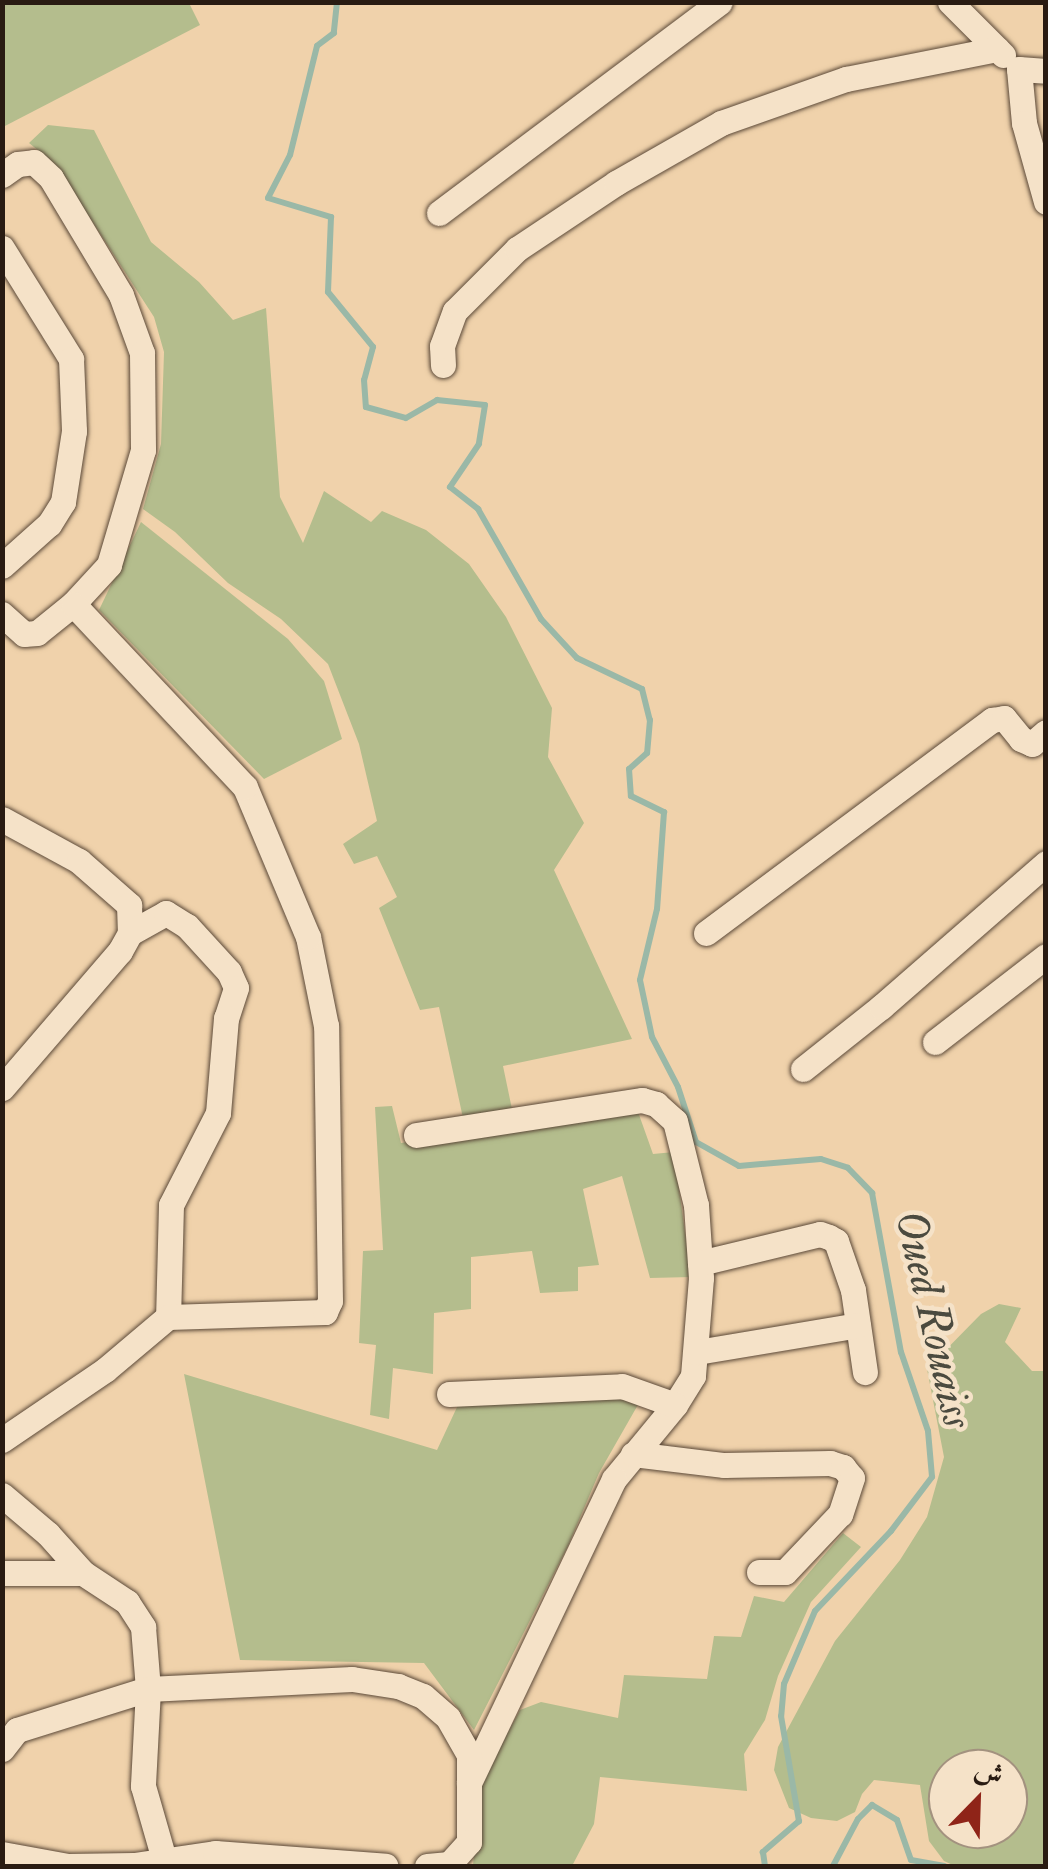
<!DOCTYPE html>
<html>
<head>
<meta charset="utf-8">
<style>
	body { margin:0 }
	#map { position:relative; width:1048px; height:1869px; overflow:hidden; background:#f0d2ab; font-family:"IM FELL Double Pica",Amiri,serif }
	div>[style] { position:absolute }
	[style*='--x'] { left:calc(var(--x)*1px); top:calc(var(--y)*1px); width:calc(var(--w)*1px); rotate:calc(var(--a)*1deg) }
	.green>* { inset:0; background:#b4bd8d }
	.stream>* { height:6px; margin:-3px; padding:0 3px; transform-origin:3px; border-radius:3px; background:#9ab8a7 }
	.roads { filter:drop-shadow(0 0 2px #5b4938) drop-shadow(0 0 2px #5b4938) }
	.minor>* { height:25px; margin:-12.5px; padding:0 12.5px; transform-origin:12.5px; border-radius:12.5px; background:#f5e2c8 }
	span { translate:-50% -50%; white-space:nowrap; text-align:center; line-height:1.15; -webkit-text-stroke:9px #f5e2c8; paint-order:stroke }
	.water-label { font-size:45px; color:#4b4a3f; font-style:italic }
	.frame { position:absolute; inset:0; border:5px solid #291b12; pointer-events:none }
	.north { position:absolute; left:928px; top:1749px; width:100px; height:100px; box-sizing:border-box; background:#f5e2c8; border:2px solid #a3927f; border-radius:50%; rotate:23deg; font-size:28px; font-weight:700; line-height:40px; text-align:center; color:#291b12 }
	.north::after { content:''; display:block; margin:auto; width:35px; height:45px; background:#8f2418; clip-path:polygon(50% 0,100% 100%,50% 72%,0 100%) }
</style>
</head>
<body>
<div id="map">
	<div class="green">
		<div style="clip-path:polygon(3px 2px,189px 3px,200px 25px,3px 127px)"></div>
		<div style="clip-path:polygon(48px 125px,94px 130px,151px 242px,199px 282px,233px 320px,266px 308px,280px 497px,303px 543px,324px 491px,371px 522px,382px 511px,426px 530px,469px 564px,506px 617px,552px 708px,548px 757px,584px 823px,554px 870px,632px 1039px,503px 1066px,512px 1109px,463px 1118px,439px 1007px,420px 1010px,379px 908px,397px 897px,377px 856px,354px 864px,343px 844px,377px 821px,359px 744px,328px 664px,281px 619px,228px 583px,175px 532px,143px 509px,161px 444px,164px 352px,154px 317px,55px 164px,29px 143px)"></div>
		<div style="clip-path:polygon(141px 522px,288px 639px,324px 681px,342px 739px,264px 779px,99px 610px)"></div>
		<div style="clip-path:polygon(392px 1106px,401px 1143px,637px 1109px,653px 1154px,674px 1152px,691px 1277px,650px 1278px,622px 1176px,583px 1189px,599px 1265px,578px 1267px,578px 1291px,540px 1293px,532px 1251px,471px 1257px,471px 1309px,434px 1313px,433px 1374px,393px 1368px,389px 1419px,370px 1415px,376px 1345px,359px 1343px,363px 1251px,383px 1250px,375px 1107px)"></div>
		<div style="clip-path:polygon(evenodd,999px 1304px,1021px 1308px,1005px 1342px,1032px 1371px,1045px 1371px,1045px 1866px,955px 1866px,944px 1861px,929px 1841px,920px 1785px,874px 1780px,862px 1794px,855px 1812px,837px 1821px,811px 1818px,789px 1808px,774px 1770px,778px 1747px,835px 1641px,900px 1560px,927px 1517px,944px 1457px,927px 1369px,981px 1314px,999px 1304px,948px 1769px,1008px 1769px,1008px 1829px,948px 1829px,948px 1769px)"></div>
		<div style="clip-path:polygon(184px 1374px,437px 1450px,458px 1405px,614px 1397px,639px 1403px,599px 1473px,568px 1546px,474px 1730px,424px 1663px,240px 1660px)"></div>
		<div style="clip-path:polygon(843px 1533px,861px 1547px,811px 1602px,778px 1676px,765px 1720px,744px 1754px,747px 1791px,600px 1777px,594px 1824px,572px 1866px,473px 1866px,480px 1783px,520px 1710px,541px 1702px,618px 1718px,624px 1675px,707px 1679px,714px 1636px,741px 1637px,754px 1596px,784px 1602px)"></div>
	</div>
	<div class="stream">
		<div style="--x:337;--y:2;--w:31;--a:96"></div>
		<div style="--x:334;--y:33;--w:21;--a:143"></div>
		<div style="--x:317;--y:46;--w:112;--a:103.9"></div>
		<div style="--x:290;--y:155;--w:48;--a:117.1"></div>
		<div style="--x:268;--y:198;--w:66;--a:16.8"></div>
		<div style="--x:331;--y:217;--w:75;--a:92.3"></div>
		<div style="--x:328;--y:292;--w:71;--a:50.7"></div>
		<div style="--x:373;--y:347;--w:34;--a:105"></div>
		<div style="--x:364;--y:380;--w:27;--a:86"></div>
		<div style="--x:366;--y:407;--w:41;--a:15.4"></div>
		<div style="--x:406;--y:418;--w:36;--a:-30"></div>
		<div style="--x:437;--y:400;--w:48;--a:5.9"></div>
		<div style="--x:485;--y:405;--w:39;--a:99"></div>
		<div style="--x:479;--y:444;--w:52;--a:124"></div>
		<div style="--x:450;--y:487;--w:36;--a:38"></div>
		<div style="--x:478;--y:509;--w:127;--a:60.2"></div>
		<div style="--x:541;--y:619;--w:53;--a:47.3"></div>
		<div style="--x:577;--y:658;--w:72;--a:25.5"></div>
		<div style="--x:642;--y:689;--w:32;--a:76"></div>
		<div style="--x:650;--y:720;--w:33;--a:95"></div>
		<div style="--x:647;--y:753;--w:24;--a:138"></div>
		<div style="--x:629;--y:769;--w:27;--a:86"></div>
		<div style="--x:631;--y:796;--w:37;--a:26"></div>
		<div style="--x:664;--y:812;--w:97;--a:94.1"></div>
		<div style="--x:657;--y:909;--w:73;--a:103.5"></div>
		<div style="--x:640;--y:980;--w:58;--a:78.1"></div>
		<div style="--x:652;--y:1037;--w:56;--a:62.5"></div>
		<div style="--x:678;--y:1087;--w:58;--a:71.9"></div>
		<div style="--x:696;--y:1142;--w:49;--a:29.2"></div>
		<div style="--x:739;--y:1166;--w:82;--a:-4.9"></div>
		<div style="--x:821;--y:1159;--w:28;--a:18"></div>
		<div style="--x:848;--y:1168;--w:35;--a:46"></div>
		<div style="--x:872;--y:1193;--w:162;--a:79.7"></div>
		<div style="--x:901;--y:1352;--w:83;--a:71.1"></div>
		<div style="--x:928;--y:1431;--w:46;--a:85"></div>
		<div style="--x:932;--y:1477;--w:68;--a:127.2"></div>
		<div style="--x:891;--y:1531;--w:110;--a:133.5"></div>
		<div style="--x:815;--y:1611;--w:79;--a:113"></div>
		<div style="--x:784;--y:1684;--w:32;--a:95"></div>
		<div style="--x:781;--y:1716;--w:107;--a:80.3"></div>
		<div style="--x:799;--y:1821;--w:48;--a:139.3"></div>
		<div style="--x:763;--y:1852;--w:14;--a:82"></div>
		<div style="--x:833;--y:1866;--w:53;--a:-62"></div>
		<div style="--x:858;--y:1819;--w:20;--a:-45"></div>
		<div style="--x:872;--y:1805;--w:29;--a:31"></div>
		<div style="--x:897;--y:1820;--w:42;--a:70.7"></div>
		<div style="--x:911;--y:1860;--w:34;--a:10"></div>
	</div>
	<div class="roads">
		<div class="minor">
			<div style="--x:950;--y:2;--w:75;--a:45"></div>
			<div style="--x:1019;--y:69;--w:54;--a:84.7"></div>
			<div style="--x:1024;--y:123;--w:82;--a:74.4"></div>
			<div style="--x:1019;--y:69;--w:27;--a:4"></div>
			<div style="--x:2;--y:175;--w:19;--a:-35"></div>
			<div style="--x:18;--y:164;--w:16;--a:-7"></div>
			<div style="--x:34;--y:162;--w:23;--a:43"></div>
			<div style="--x:51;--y:178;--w:136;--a:59.1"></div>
			<div style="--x:121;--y:295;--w:62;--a:70.1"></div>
			<div style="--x:142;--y:353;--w:97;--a:89.4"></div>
			<div style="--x:143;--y:450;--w:120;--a:106.5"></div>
			<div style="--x:109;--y:565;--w:53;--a:132.7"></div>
			<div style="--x:73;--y:604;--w:46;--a:141.1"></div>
			<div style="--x:37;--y:633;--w:13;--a:176"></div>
			<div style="--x:24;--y:634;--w:30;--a:-138"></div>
			<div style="--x:439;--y:213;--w:351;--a:-36.9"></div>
			<div style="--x:2;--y:248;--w:131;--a:58.1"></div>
			<div style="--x:71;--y:359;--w:72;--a:87.6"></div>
			<div style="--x:74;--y:431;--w:72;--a:98.8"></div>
			<div style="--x:63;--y:502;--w:26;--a:122"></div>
			<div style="--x:49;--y:524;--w:63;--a:138.2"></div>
			<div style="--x:443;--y:365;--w:19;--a:-93"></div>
			<div style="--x:442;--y:346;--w:37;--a:-70"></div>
			<div style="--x:455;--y:311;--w:88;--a:-45"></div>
			<div style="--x:517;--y:249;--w:119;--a:-33.7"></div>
			<div style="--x:616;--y:183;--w:121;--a:-29.7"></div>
			<div style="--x:721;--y:123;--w:133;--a:-19.4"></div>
			<div style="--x:846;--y:79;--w:154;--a:-11.2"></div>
			<div style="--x:2;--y:819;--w:88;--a:28.6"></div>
			<div style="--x:79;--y:861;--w:67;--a:41.3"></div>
			<div style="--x:129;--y:905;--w:28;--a:88"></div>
			<div style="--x:130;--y:933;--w:21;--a:119"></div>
			<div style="--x:120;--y:951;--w:181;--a:130.7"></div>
			<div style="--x:130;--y:933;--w:41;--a:-29.1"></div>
			<div style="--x:166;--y:913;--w:25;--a:32"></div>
			<div style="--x:187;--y:926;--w:62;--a:47.6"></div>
			<div style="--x:229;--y:972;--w:17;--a:66"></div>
			<div style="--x:236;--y:988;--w:32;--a:108"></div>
			<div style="--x:226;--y:1018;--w:95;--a:94.8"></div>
			<div style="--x:218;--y:1113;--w:103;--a:117.1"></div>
			<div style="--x:171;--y:1205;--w:112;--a:91.5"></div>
			<div style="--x:706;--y:933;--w:357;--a:-36.7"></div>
			<div style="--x:992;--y:720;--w:12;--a:-9"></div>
			<div style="--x:1004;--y:718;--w:27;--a:51"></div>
			<div style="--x:1021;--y:739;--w:12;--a:24"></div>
			<div style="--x:1032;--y:744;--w:18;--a:-41"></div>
			<div style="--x:935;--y:1042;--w:140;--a:-37.8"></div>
			<div style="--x:803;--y:1069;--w:100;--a:-38.5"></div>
			<div style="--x:881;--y:1007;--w:219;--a:-41.1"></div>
			<div style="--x:416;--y:1135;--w:229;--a:-8.8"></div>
			<div style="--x:642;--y:1100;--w:15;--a:16"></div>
			<div style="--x:656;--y:1104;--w:25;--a:42"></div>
			<div style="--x:675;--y:1121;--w:87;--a:76"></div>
			<div style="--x:696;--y:1205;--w:73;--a:86.1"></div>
			<div style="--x:701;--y:1278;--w:98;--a:94.7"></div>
			<div style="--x:693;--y:1376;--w:34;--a:122"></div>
			<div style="--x:675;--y:1405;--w:96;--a:129.5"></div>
			<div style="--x:614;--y:1479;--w:337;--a:115.5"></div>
			<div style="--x:700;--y:1263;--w:123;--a:-13.6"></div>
			<div style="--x:820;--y:1234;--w:9;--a:18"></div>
			<div style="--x:829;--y:1237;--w:8;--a:30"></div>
			<div style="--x:836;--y:1241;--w:52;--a:70.9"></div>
			<div style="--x:853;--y:1290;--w:83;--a:81.7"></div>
			<div style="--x:697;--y:1352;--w:163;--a:-9.5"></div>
			<div style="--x:449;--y:1394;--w:173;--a:-2.6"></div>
			<div style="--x:622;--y:1386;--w:56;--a:19.7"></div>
			<div style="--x:2;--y:1440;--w:125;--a:-34.2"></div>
			<div style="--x:105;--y:1370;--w:82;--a:-40.1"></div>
			<div style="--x:168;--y:1317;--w:157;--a:-1.8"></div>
			<div style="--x:325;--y:1312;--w:12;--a:-66"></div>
			<div style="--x:330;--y:1301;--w:275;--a:-90.8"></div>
			<div style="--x:326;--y:1026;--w:91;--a:-101.4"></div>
			<div style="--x:308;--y:937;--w:163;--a:-112.8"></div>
			<div style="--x:245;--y:787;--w:251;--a:-133.2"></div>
			<div style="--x:633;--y:1454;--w:92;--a:6.9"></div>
			<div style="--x:724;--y:1465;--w:106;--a:-1.1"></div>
			<div style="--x:830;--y:1463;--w:14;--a:17"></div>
			<div style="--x:843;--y:1467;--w:14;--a:51"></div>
			<div style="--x:852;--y:1478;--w:38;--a:108"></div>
			<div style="--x:840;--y:1514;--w:80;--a:133.5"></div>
			<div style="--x:785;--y:1572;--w:26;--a:180"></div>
			<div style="--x:2;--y:1495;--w:60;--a:40.3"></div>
			<div style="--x:48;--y:1534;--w:52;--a:48.1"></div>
			<div style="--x:83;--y:1573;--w:53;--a:33.4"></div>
			<div style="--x:127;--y:1602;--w:30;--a:57"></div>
			<div style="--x:143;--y:1627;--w:62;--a:85.4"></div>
			<div style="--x:148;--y:1689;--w:97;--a:93"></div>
			<div style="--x:143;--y:1786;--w:83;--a:74"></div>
			<div style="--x:2;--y:1573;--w:81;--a:0"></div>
			<div style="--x:2;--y:1749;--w:24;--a:-52"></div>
			<div style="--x:17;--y:1730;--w:137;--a:-17.4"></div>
			<div style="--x:148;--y:1689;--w:204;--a:-2.8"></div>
			<div style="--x:352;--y:1679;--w:47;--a:8.7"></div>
			<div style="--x:398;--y:1686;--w:27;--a:22"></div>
			<div style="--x:423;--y:1696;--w:33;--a:41"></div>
			<div style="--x:448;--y:1718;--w:43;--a:60.4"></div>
			<div style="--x:469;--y:1755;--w:87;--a:90"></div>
			<div style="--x:469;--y:1842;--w:30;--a:132"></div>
			<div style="--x:449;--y:1864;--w:22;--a:175"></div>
			<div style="--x:2;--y:1854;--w:67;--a:10.3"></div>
			<div style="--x:68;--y:1866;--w:66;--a:-0.9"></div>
			<div style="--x:134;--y:1865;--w:82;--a:-8.4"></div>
			<div style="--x:215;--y:1853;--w:171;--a:4.3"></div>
		</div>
	</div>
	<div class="water-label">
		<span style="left:933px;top:1319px;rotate:77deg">Oued Rouaiss</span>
	</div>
	<div class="frame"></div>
	<div class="north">ش</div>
</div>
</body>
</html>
